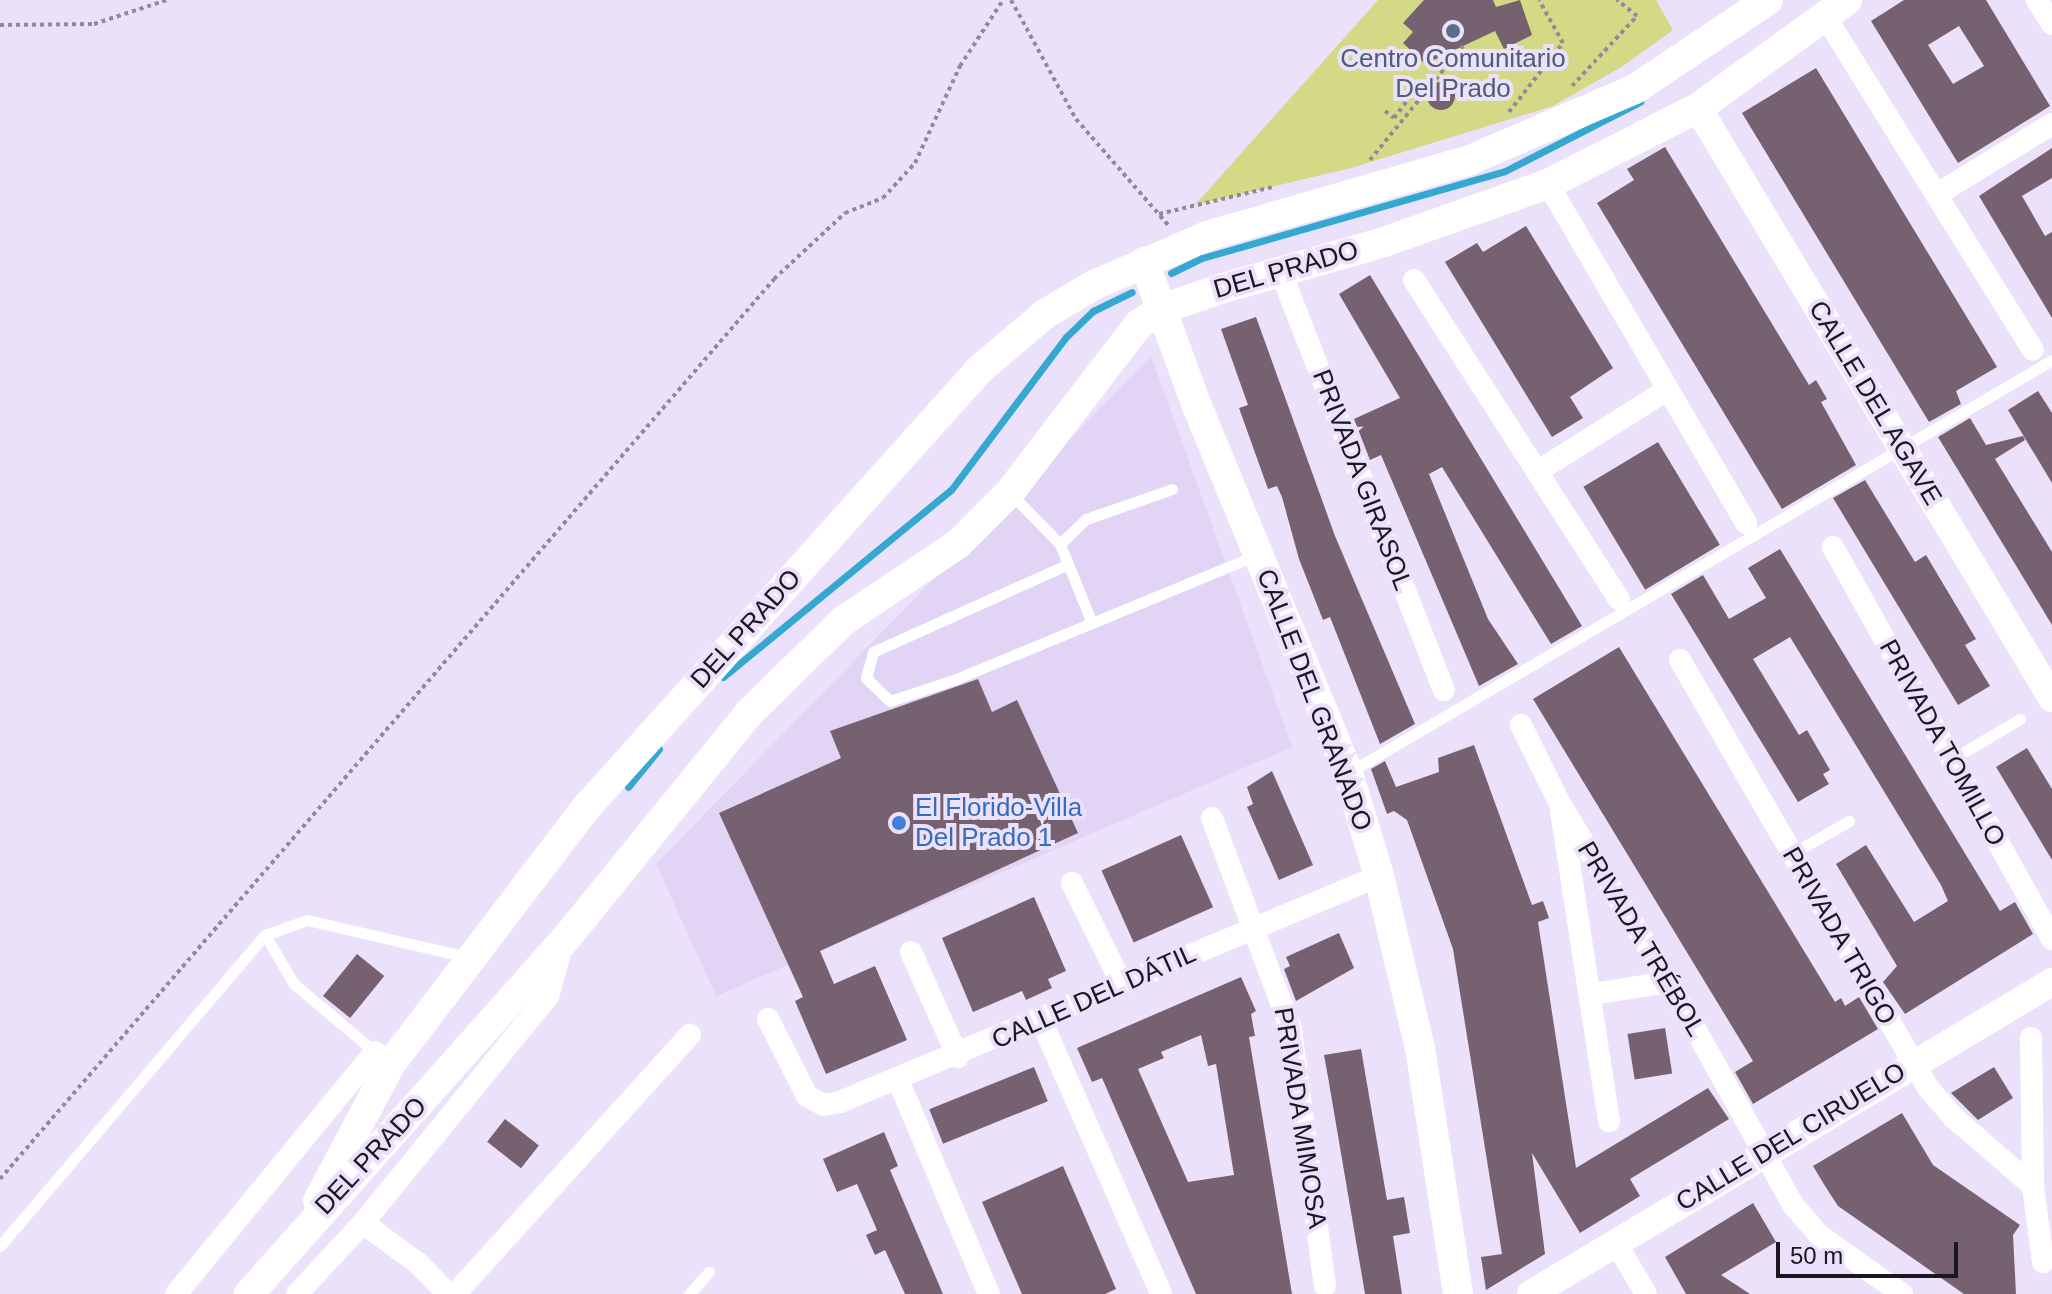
<!DOCTYPE html>
<html>
<head>
<meta charset="utf-8">
<style>
	body { margin:0 }
	#map { position:relative; width:2052px; height:1294px; overflow:hidden; background:#ebe1fa; font-family:Arial,sans-serif }
	div>[style] { position:absolute }
	[style*='--x'] { left:calc(var(--x)*1px); top:calc(var(--y)*1px); width:calc(var(--w)*1px); rotate:calc(var(--a)*1deg) }
	.built>* { inset:0; background:#e1d4f4 }
	.green>* { inset:0; background:#d3d984 }
	.stream>* { height:7px; margin:-3.5px; padding:0 3.5px; transform-origin:3.5px; border-radius:3.5px; background:#34a8d0 }
	.building>* { inset:0; background:#766170; transform-origin:0 0 }
	.round { border-radius:50% }
	.path>* { height:4px; margin-top:-2px; transform-origin:0; background:repeating-linear-gradient(90deg,#928a9c 0 4px,transparent 0 8px) }
	.service>* { height:11px; margin:-5.5px; padding:0 5.5px; transform-origin:5.5px; border-radius:5.5px; background:#fff }
	.minor>* { height:22px; margin:-11px; padding:0 11px; transform-origin:11px; border-radius:11px; background:#fff }
	.tertiary>* { height:28px; margin:-14px; padding:0 14px; transform-origin:14px; border-radius:14px; background:#fff }
	.secondary>* { height:30px; margin:-15px; padding:0 15px; transform-origin:15px; border-radius:15px; background:#fff }
	.dots>* { width:22px; height:22px; translate:-50% -50%; box-sizing:border-box; border:4px solid #ebe1fa; border-radius:50% }
	span { translate:-50% -50%; white-space:nowrap; text-align:center; line-height:1.15; -webkit-text-stroke:8px #ebe1fa; paint-order:stroke }
	.service-label { font-size:26px; color:#4e5e75 }
	.street-label { font-size:26px; color:#1b1720 }
	.shop-label { font-size:26px; color:#366cbe }
	.left { translate:0 -50%; text-align:left }
	.scale { position:absolute; left:1776px; top:1242px; width:182px; height:36px; box-sizing:border-box; border:4px solid #1b1720; border-top:0; padding-left:10px; font-size:24px; line-height:28px; white-space:nowrap; color:#1b1720; -webkit-text-stroke:6px #ebe1fa; paint-order:stroke }
</style>
</head>
<body>
<div id="map">
	<div class="built">
		<div style="clip-path:polygon(1151px 356px,1292px 747px,716px 996px,656px 864px)"></div>
	</div>
	<div class="green">
		<div style="clip-path:polygon(1378px 0,1656px 0,1673px 30px,1623px 66px,1553px 106px,1351px 168px,1195px 205px)"></div>
	</div>
	<div class="stream">
		<div style="--x:1171;--y:273;--w:34;--a:-26"></div>
		<div style="--x:1202;--y:258;--w:315;--a:-16"></div>
		<div style="--x:1505;--y:171;--w:152;--a:-27.1"></div>
		<div style="--x:723;--y:677;--w:295;--a:-39.4"></div>
		<div style="--x:951;--y:490;--w:191;--a:-53.1"></div>
		<div style="--x:1066;--y:337;--w:37;--a:-44"></div>
		<div style="--x:1093;--y:311;--w:43;--a:-26"></div>
		<div style="--x:628;--y:787;--w:49;--a:-50.8"></div>
	</div>
	<div class="building">
		<div style="clip-path:polygon(1424px 0,1493px 0,1496px 7px,1520px 0,1532px 35px,1504px 49px,1495px 31px,1425px 64px,1403px 43px,1413px 32px,1403px 23px)"></div>
		<div style="clip-path:polygon(evenodd,1904px 0,1986px 0,2050px 106px,1958px 163px,1871px 21px,1904px 0,1959px 26px,1984px 66px,1953px 84px,1928px 45px,1959px 26px)"></div>
		<div style="clip-path:polygon(1816px 68px,1997px 367px,1956px 391px,1961px 404px,1929px 422px,1742px 113px)"></div>
		<div class="round" style="left:1427px;top:82px;width:28px;height:28px"></div>
		<div style="clip-path:polygon(1665px 147px,1809px 385px,1816px 380px,1827px 399px,1821px 402px,1856px 465px,1782px 509px,1597px 203px,1634px 180px,1627px 169px)"></div>
		<div style="clip-path:polygon(2052px 148px,2052px 178px,2022px 196px,2045px 236px,2052px 232px,2052px 318px,1979px 196px)"></div>
		<div style="clip-path:polygon(1526px 226px,1613px 368px,1570px 397px,1583px 418px,1552px 437px,1445px 262px,1477px 243px,1483px 252px)"></div>
		<div style="clip-path:polygon(1370px 275px,1582px 626px,1551px 644px,1442px 467px,1429px 474px,1488px 619px,1518px 664px,1479px 686px,1381px 455px,1370px 460px,1354px 419px,1400px 398px,1339px 294px)"></div>
		<div style="clip-path:polygon(1256px 317px,1335px 536px,1415px 724px,1380px 744px,1330px 617px,1323px 620px,1299px 559px,1282px 497px,1277px 486px,1268px 489px,1239px 408px,1248px 405px,1221px 329px)"></div>
		<div style="clip-path:polygon(2038px 391px,2052px 413px,2052px 483px,2008px 410px)"></div>
		<div style="clip-path:polygon(1970px 418px,1986px 445px,2023px 436px,2025px 440px,1995px 459px,2052px 552px,2052px 625px,1938px 437px)"></div>
		<div style="left:1658px;top:442px;width:120px;height:87px;rotate:59deg"></div>
		<div style="clip-path:polygon(1865px 480px,1915px 562px,1926px 555px,1976px 639px,1965px 645px,1990px 686px,1958px 705px,1833px 498px)"></div>
		<div style="clip-path:polygon(1780px 549px,2000px 911px,2015px 902px,2033px 934px,1905px 1014px,1883px 982px,1897px 966px,1836px 864px,1866px 845px,1914px 922px,1948px 901px,1941px 885px,1790px 637px,1753px 659px,1799px 735px,1807px 730px,1830px 770px,1823px 774px,1829px 784px,1798px 802px,1671px 594px,1703px 575px,1729px 619px,1766px 598px,1748px 568px)"></div>
		<div style="clip-path:polygon(1619px 647px,1835px 1002px,1841px 998px,1845px 1006px,1859px 997px,1878px 1029px,1753px 1104px,1735px 1072px,1753px 1061px,1533px 699px)"></div>
		<div style="clip-path:polygon(978px 679px,992px 712px,1017px 700px,1078px 833px,820px 951px,834px 984px,875px 966px,907px 1040px,826px 1074px,795px 1001px,803px 997px,719px 813px,841px 758px,830px 731px)"></div>
		<div style="clip-path:polygon(1474px 745px,1532px 905px,1543px 901px,1549px 918px,1538px 922px,1576px 1168px,1708px 1088px,1729px 1119px,1630px 1179px,1640px 1196px,1580px 1233px,1532px 1153px,1545px 1254px,1486px 1290px,1481px 1257px,1502px 1254px,1453px 949px,1407px 820px,1394px 811px,1387px 814px,1371px 769px,1385px 761px,1396px 787px,1439px 772px,1438px 758px)"></div>
		<div style="clip-path:polygon(2027px 748px,2052px 789px,2052px 860px,1996px 767px)"></div>
		<div style="clip-path:polygon(1272px 771px,1313px 865px,1279px 880px,1247px 807px,1253px 804px,1247px 787px)"></div>
		<div style="left:1181px;top:835px;width:79px;height:87px;rotate:66deg"></div>
		<div style="clip-path:polygon(1034px 897px,1066px 971px,1048px 979px,1052px 988px,1026px 1000px,1022px 991px,973px 1012px,942px 938px)"></div>
		<div style="clip-path:polygon(1339px 933px,1354px 968px,1296px 1001px,1284px 969px,1290px 966px,1286px 957px)"></div>
		<div style="left:357px;top:954px;width:35px;height:54px;rotate:39deg"></div>
		<div style="clip-path:polygon(evenodd,1241px 977px,1256px 1011px,1251px 1014px,1255px 1036px,1249px 1037px,1292px 1294px,1196px 1294px,1102px 1078px,1092px 1082px,1077px 1048px,1241px 977px,1201px 1035px,1208px 1066px,1216px 1064px,1234px 1175px,1188px 1182px,1138px 1069px,1164px 1058px,1161px 1052px,1201px 1035px)"></div>
		<div style="left:1665px;top:1028px;width:46px;height:38px;rotate:81deg"></div>
		<div style="clip-path:polygon(1361px 1049px,1387px 1200px,1404px 1197px,1410px 1233px,1393px 1236px,1402px 1294px,1365px 1294px,1328px 1077px,1324px 1055px)"></div>
		<div style="left:1034px;top:1067px;width:37px;height:113px;rotate:68deg"></div>
		<div style="clip-path:polygon(1994px 1067px,2013px 1098px,1978px 1120px,1951px 1093px)"></div>
		<div style="clip-path:polygon(1902px 1113px,1933px 1165px,2020px 1225px,2013px 1235px,2016px 1294px,1964px 1294px,1838px 1206px,1825px 1186px,1813px 1166px)"></div>
		<div style="left:505px;top:1119px;width:43px;height:29px;rotate:38deg"></div>
		<div style="clip-path:polygon(884px 1132px,898px 1166px,890px 1170px,943px 1294px,905px 1294px,885px 1250px,875px 1255px,866px 1235px,877px 1230px,857px 1184px,837px 1192px,823px 1159px)"></div>
		<div style="clip-path:polygon(1063px 1166px,1116px 1289px,1105px 1294px,1022px 1294px,982px 1202px)"></div>
		<div style="clip-path:polygon(1753px 1203px,1776px 1242px,1721px 1275px,1750px 1294px,1686px 1294px,1665px 1257px)"></div>
	</div>
	<div class="path">
		<div style="--x:1011;--y:0;--w:136;--a:61.4"></div>
		<div style="--x:1076;--y:119;--w:142;--a:49"></div>
		<div style="--x:0;--y:25;--w:94;--a:-0.6"></div>
		<div style="--x:94;--y:24;--w:77;--a:-18.2"></div>
		<div style="--x:1572;--y:86;--w:96;--a:-47.1"></div>
		<div style="--x:1637;--y:16;--w:26;--a:-141"></div>
		<div style="--x:1385;--y:111;--w:11;--a:38"></div>
		<div style="--x:1394;--y:118;--w:46;--a:-52.9"></div>
		<div style="--x:1422;--y:81;--w:12;--a:31"></div>
		<div style="--x:1509;--y:112;--w:88;--a:-52"></div>
		<div style="--x:1563;--y:43;--w:49;--a:-119.2"></div>
		<div style="--x:1370;--y:160;--w:147;--a:-50.8"></div>
		<div style="--x:1159;--y:214;--w:116;--a:-13.4"></div>
		<div style="--x:0;--y:1179;--w:1187;--a:-49.3"></div>
		<div style="--x:774;--y:279;--w:97;--a:-42.9"></div>
		<div style="--x:845;--y:213;--w:41;--a:-21.5"></div>
		<div style="--x:883;--y:198;--w:47;--a:-47.6"></div>
		<div style="--x:915;--y:163;--w:107;--a:-65.1"></div>
		<div style="--x:960;--y:66;--w:79;--a:-56.9"></div>
	</div>
	<div class="service">
		<div style="--x:1010;--y:493;--w:71;--a:45.6"></div>
		<div style="--x:1064;--y:566;--w:209;--a:155.8"></div>
		<div style="--x:873;--y:652;--w:27;--a:105"></div>
		<div style="--x:866;--y:678;--w:33;--a:44"></div>
		<div style="--x:890;--y:701;--w:70;--a:-18.4"></div>
		<div style="--x:956;--y:679;--w:326;--a:-22.4"></div>
		<div style="--x:1092;--y:623;--w:85;--a:-112.1"></div>
		<div style="--x:1060;--y:544;--w:36;--a:-44"></div>
		<div style="--x:1086;--y:519;--w:91;--a:-19.2"></div>
		<div style="--x:1952;--y:759;--w:79;--a:-30.5"></div>
		<div style="--x:1348;--y:773;--w:816;--a:-30.4"></div>
		<div style="--x:1791;--y:854;--w:67;--a:-29.6"></div>
		<div style="--x:265;--y:935;--w:57;--a:59.4"></div>
		<div style="--x:294;--y:984;--w:106;--a:40"></div>
		<div style="--x:0;--y:1246;--w:409;--a:-49.6"></div>
		<div style="--x:265;--y:935;--w:45;--a:-19.7"></div>
		<div style="--x:307;--y:920;--w:164;--a:13"></div>
		<div style="--x:689;--y:1294;--w:30;--a:-48"></div>
	</div>
	<div class="minor">
		<div style="--x:2037;--y:0;--w:28;--a:58"></div>
		<div style="--x:1825;--y:16;--w:393;--a:58.1"></div>
		<div style="--x:1548;--y:184;--w:393;--a:59.7"></div>
		<div style="--x:1939;--y:193;--w:132;--a:-31.4"></div>
		<div style="--x:1280;--y:270;--w:451;--a:68.7"></div>
		<div style="--x:1414;--y:280;--w:379;--a:57.3"></div>
		<div style="--x:1538;--y:471;--w:152;--a:-32.1"></div>
		<div style="--x:1833;--y:547;--w:449;--a:60.8"></div>
		<div style="--x:1680;--y:660;--w:496;--a:59.9"></div>
		<div style="--x:1929;--y:1089;--w:37;--a:49"></div>
		<div style="--x:1953;--y:1117;--w:106;--a:40.8"></div>
		<div style="--x:1521;--y:725;--w:88;--a:63.7"></div>
		<div style="--x:1560;--y:804;--w:209;--a:58.5"></div>
		<div style="--x:1669;--y:982;--w:255;--a:60.9"></div>
		<div style="--x:1793;--y:1205;--w:40;--a:49"></div>
		<div style="--x:1819;--y:1235;--w:102;--a:35.4"></div>
		<div style="--x:1561;--y:811;--w:314;--a:81.2"></div>
		<div style="--x:1212;--y:818;--w:225;--a:69.5"></div>
		<div style="--x:1291;--y:1029;--w:259;--a:82.5"></div>
		<div style="--x:1072;--y:883;--w:113;--a:63.7"></div>
		<div style="--x:911;--y:952;--w:115;--a:65.9"></div>
		<div style="--x:1592;--y:994;--w:78;--a:-8.9"></div>
		<div style="--x:768;--y:1019;--w:86;--a:63.1"></div>
		<div style="--x:807;--y:1096;--w:19;--a:28"></div>
		<div style="--x:824;--y:1105;--w:16;--a:-11"></div>
		<div style="--x:840;--y:1102;--w:584;--a:-22.75"></div>
		<div style="--x:1041;--y:1020;--w:299;--a:66.3"></div>
		<div style="--x:2031;--y:1038;--w:148;--a:89.2"></div>
		<div style="--x:2033;--y:1186;--w:77;--a:82.5"></div>
		<div style="--x:898;--y:1080;--w:233;--a:67"></div>
		<div style="--x:363;--y:1223;--w:69;--a:36.2"></div>
		<div style="--x:419;--y:1264;--w:42;--a:46"></div>
		<div style="--x:1617;--y:1245;--w:57;--a:59.4"></div>
		<div style="--x:176;--y:1294;--w:313;--a:-50.6"></div>
		<div style="--x:375;--y:1052;--w:20;--a:41"></div>
		<div style="--x:297;--y:1294;--w:97;--a:-47.1"></div>
		<div style="--x:363;--y:1223;--w:293;--a:-50.8"></div>
		<div style="--x:548;--y:996;--w:55;--a:-74.2"></div>
		<div style="--x:455;--y:1294;--w:350;--a:-47.8"></div>
	</div>
	<div class="tertiary">
		<div style="--x:1698;--y:108;--w:688;--a:59.04"></div>
		<div style="--x:1531;--y:1294;--w:607;--a:-30.92"></div>
	</div>
	<div class="secondary">
		<div style="--x:1144;--y:262;--w:153;--a:69.8"></div>
		<div style="--x:1197;--y:406;--w:397;--a:67.6"></div>
		<div style="--x:1348;--y:773;--w:108;--a:73.2"></div>
		<div style="--x:1379;--y:876;--w:177;--a:76.6"></div>
		<div style="--x:1420;--y:1048;--w:249;--a:81.2"></div>
		<div style="--x:318;--y:1201;--w:154;--a:-62.1"></div>
		<div style="--x:390;--y:1065;--w:323;--a:-52.7"></div>
		<div style="--x:586;--y:808;--w:590;--a:-48.09"></div>
		<div style="--x:980;--y:369;--w:85;--a:-40.2"></div>
		<div style="--x:1045;--y:314;--w:57;--a:-30.6"></div>
		<div style="--x:1094;--y:285;--w:123;--a:-23.4"></div>
		<div style="--x:1207;--y:236;--w:274;--a:-16.1"></div>
		<div style="--x:1470;--y:160;--w:94;--a:-23.3"></div>
		<div style="--x:1556;--y:123;--w:86;--a:-23.3"></div>
		<div style="--x:1635;--y:89;--w:160;--a:-33.8"></div>
		<div style="--x:249;--y:1294;--w:472;--a:-48.3"></div>
		<div style="--x:563;--y:942;--w:294;--a:-50.9"></div>
		<div style="--x:748;--y:714;--w:133;--a:-44.4"></div>
		<div style="--x:843;--y:621;--w:138;--a:-33.8"></div>
		<div style="--x:958;--y:544;--w:74;--a:-45"></div>
		<div style="--x:1010;--y:492;--w:212;--a:-52.5"></div>
		<div style="--x:1139;--y:324;--w:27;--a:-33"></div>
		<div style="--x:1162;--y:309;--w:65;--a:-19"></div>
		<div style="--x:1223;--y:288;--w:167;--a:-15.9"></div>
		<div style="--x:1384;--y:242;--w:174;--a:-19.5"></div>
		<div style="--x:1548;--y:184;--w:168;--a:-26.9"></div>
		<div style="--x:1698;--y:108;--w:184;--a:-35.9"></div>
	</div>
	<div class="dots">
		<div style="left:1453px;top:31px;background:#5c6f8a"></div>
		<div style="left:899px;top:823px;background:#3f7fe0"></div>
	</div>
	<div class="service-label">
		<span style="left:1453px;top:74px">Centro Comunitario<br>Del Prado</span>
	</div>
	<div class="street-label">
		<span style="left:1286px;top:270px;rotate:-16deg">DEL PRADO</span>
		<span style="left:1875px;top:403px;rotate:59deg">CALLE DEL AGAVE</span>
		<span style="left:1362px;top:480px;rotate:69deg">PRIVADA GIRASOL</span>
		<span style="left:746px;top:629px;rotate:-48deg">DEL PRADO</span>
		<span style="left:1314px;top:700px;rotate:69deg">CALLE DEL GRANADO</span>
		<span style="left:1942px;top:743px;rotate:61deg">PRIVADA TOMILLO</span>
		<span style="left:1839px;top:936px;rotate:60deg">PRIVADA TRIGO</span>
		<span style="left:1641px;top:939px;rotate:59deg">PRIVADA TRÉBOL</span>
		<span style="left:1094px;top:997px;rotate:-24deg">CALLE DEL DÁTIL</span>
		<span style="left:1300px;top:1118px;rotate:81deg">PRIVADA MIMOSA</span>
		<span style="left:1791px;top:1137px;rotate:-31deg">CALLE DEL CIRUELO</span>
		<span style="left:371px;top:1156px;rotate:-47deg">DEL PRADO</span>
	</div>
	<div class="shop-label">
		<span class="left" style="left:915px;top:823px">El Florido-Villa<br>Del Prado 1</span>
	</div>
	<div class="scale">50 m</div>
</div>
</body>
</html>
